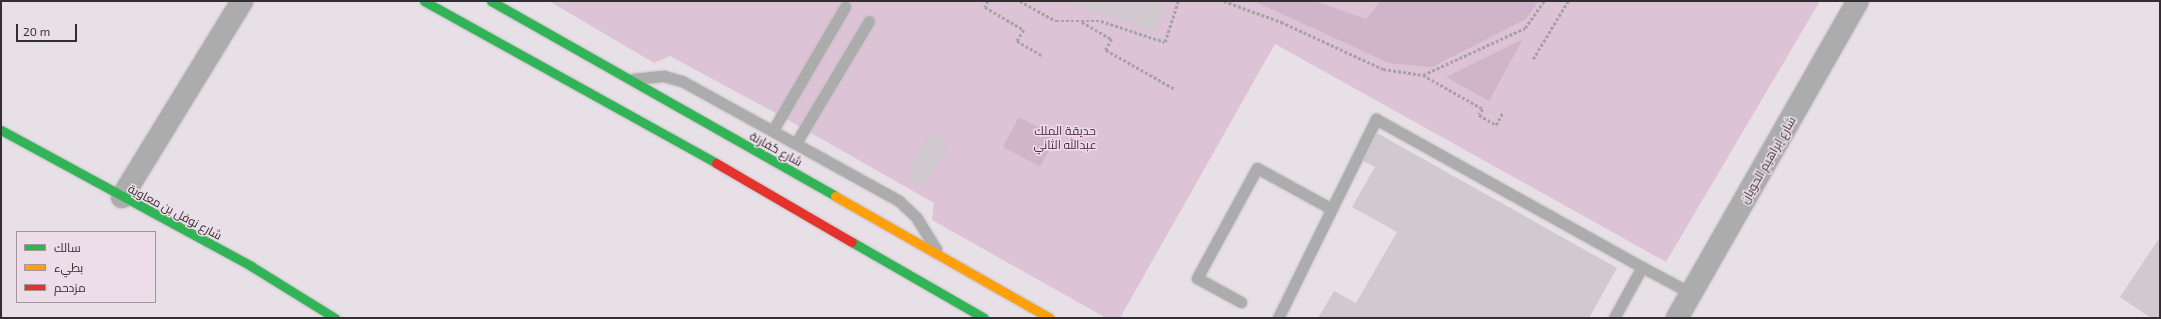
<!DOCTYPE html>
<html>
<head>
<meta charset="utf-8">
<style>
	body { margin:0 }
	#map { position:relative; width:2161px; height:319px; overflow:hidden; background:#e8e0e7; font-family:"Exo 2",Cairo,sans-serif }
	div>[style] { position:absolute }
	[style*='--x'] { left:calc(var(--x)*1px); top:calc(var(--y)*1px); width:calc(var(--w)*1px); rotate:calc(var(--a)*1deg) }
	.green>* { inset:0; background:#ddc3d6 }
	.forest>* { inset:0; background:#d0b4c9; transform-origin:0 0 }
	.building>* { inset:0; background:#d0c9ce; transform-origin:0 0 }
	.path>* { height:2.5px; margin-top:-1.25px; transform-origin:0; background:repeating-linear-gradient(90deg,#a6a3a4 0 3px,transparent 0 5px) }
	.roads { filter:drop-shadow(0 0 1px #c3bdc2) drop-shadow(0 0 1px #c3bdc2) }
	.lane>* { height:11px; margin:-5.5px; padding:0 5.5px; transform-origin:5.5px; border-radius:5.5px; background:#adacac }
	.street>* { height:22px; margin:-11px; padding:0 11px; transform-origin:11px; border-radius:11px; background:#adacac }
	.fast>* { height:9px; margin:-4.5px; padding:0 4.5px; transform-origin:4.5px; border-radius:4.5px; background:#30b455 }
	.slow>* { height:9px; margin:-4.5px; padding:0 4.5px; transform-origin:4.5px; border-radius:4.5px; background:#ff9f0a }
	.jam>* { height:9px; margin:-4.5px; padding:0 4.5px; transform-origin:4.5px; border-radius:4.5px; background:#e5322d }
	span { translate:-50% -50%; white-space:nowrap; text-align:center; line-height:1.15; -webkit-text-stroke:3px #ecdde8; paint-order:stroke }
	.park-label { font-size:12px; color:#541f4a }
	.street-label { font-size:12px; color:#342e32 }
	.frame { position:absolute; inset:0; border:2px solid #342e32; pointer-events:none }
	.legend { position:absolute; left:16px; top:231px; width:140px; height:72px; box-sizing:border-box; background:#ecdde8; border:1px solid #a2979f; margin:0; padding:5px 7px; list-style:none; font-size:12px; color:#342e32 }
	.legend li { display:flex; align-items:center; gap:8px; height:20px }
	.legend b { width:20px; border:1px solid #a2979f }
	.scale { position:absolute; left:16px; top:24px; width:61px; height:18px; box-sizing:border-box; border:2px solid #342e32; border-top:0; padding-left:5px; font-size:12px; line-height:14px; white-space:nowrap; color:#342e32; -webkit-text-stroke:3px #ecdde8; paint-order:stroke }
</style>
</head>
<body>
<div id="map">
	<div class="green">
		<div style="clip-path:polygon(549px 1px,1820px 1px,1666px 262px,1275px 44px,1120px 318px,1106px 318px,932px 220px,934px 203px,781px 116px,670px 56px,654px 63px)"></div>
	</div>
	<div class="forest">
		<div style="clip-path:polygon(1254px 1px,1314px 1px,1366px 19px,1381px 1px,1539px 1px,1526px 19px,1432px 67px,1389px 63px)"></div>
		<div style="clip-path:polygon(1523px 39px,1489px 101px,1446px 77px)"></div>
		<div style="left:1019px;top:117px;width:42px;height:34px;rotate:28deg"></div>
	</div>
	<div class="building">
		<div style="clip-path:polygon(1073px 1px,1165px 1px,1155px 31px,1073px 4px)"></div>
		<div style="left:931px;top:131px;width:21px;height:51px;rotate:29deg"></div>
		<div style="clip-path:polygon(1377px 133px,1617px 268px,1589px 318px,1318px 318px,1334px 291px,1356px 303px,1397px 232px,1352px 207px,1375px 167px,1363px 161px)"></div>
		<div style="clip-path:polygon(2160px 237px,2160px 318px,2151px 318px,2120px 297px)"></div>
	</div>
	<div class="path">
		<div style="--x:988;--y:1;--w:7;--a:117"></div>
		<div style="--x:985;--y:7;--w:45;--a:30.5"></div>
		<div style="--x:1024;--y:30;--w:13;--a:122"></div>
		<div style="--x:1017;--y:41;--w:30;--a:30"></div>
		<div style="--x:1020;--y:1;--w:41;--a:29.1"></div>
		<div style="--x:1056;--y:21;--w:45;--a:0"></div>
		<div style="--x:1101;--y:21;--w:67;--a:18.2"></div>
		<div style="--x:1165;--y:42;--w:43;--a:-72.4"></div>
		<div style="--x:1224;--y:1;--w:61;--a:20.2"></div>
		<div style="--x:1281;--y:22;--w:112;--a:24.7"></div>
		<div style="--x:1383;--y:69;--w:40;--a:8.5"></div>
		<div style="--x:1423;--y:75;--w:69;--a:29.5"></div>
		<div style="--x:1483;--y:109;--w:7;--a:124"></div>
		<div style="--x:1479;--y:115;--w:20;--a:30"></div>
		<div style="--x:1496;--y:125;--w:15;--a:-62"></div>
		<div style="--x:1082;--y:22;--w:34;--a:30"></div>
		<div style="--x:1112;--y:39;--w:13;--a:119"></div>
		<div style="--x:1106;--y:50;--w:79;--a:29.5"></div>
		<div style="--x:1533;--y:59;--w:68;--a:-58.9"></div>
		<div style="--x:1423;--y:75;--w:112;--a:-24.7"></div>
		<div style="--x:1525;--y:28;--w:33;--a:-55"></div>
	</div>
	<div class="roads">
		<div class="lane">
			<div style="--x:633;--y:79;--w:31;--a:-6"></div>
			<div style="--x:664;--y:76;--w:19;--a:16"></div>
			<div style="--x:682;--y:81;--w:248;--a:28.9"></div>
			<div style="--x:899;--y:201;--w:23;--a:43"></div>
			<div style="--x:916;--y:217;--w:38;--a:58"></div>
			<div style="--x:773;--y:130;--w:143;--a:-59.7"></div>
			<div style="--x:796;--y:143;--w:142;--a:-59.1"></div>
			<div style="--x:1642;--y:267;--w:55;--a:28"></div>
			<div style="--x:1241;--y:302;--w:50;--a:-151.4"></div>
			<div style="--x:1197;--y:278;--w:125;--a:-61.4"></div>
			<div style="--x:1257;--y:168;--w:85;--a:28.7"></div>
			<div style="--x:1278;--y:318;--w:222;--a:-63.8"></div>
			<div style="--x:1376;--y:119;--w:304;--a:29.1"></div>
			<div style="--x:1642;--y:267;--w:58;--a:118.8"></div>
		</div>
		<div class="street">
			<div style="--x:122;--y:197;--w:230;--a:-58.5"></div>
			<div style="--x:1677;--y:318;--w:365;--a:-60.3"></div>
		</div>
		<div class="fast">
			<div style="--x:424;--y:1;--w:334;--a:29"></div>
			<div style="--x:491;--y:1;--w:395;--a:29.5"></div>
			<div style="--x:1;--y:130;--w:285;--a:28.5"></div>
			<div style="--x:251;--y:266;--w:99;--a:31.8"></div>
			<div style="--x:852;--y:242;--w:152;--a:29.9"></div>
		</div>
		<div class="slow">
			<div style="--x:835;--y:196;--w:247;--a:29.6"></div>
		</div>
		<div class="jam">
			<div style="--x:716;--y:163;--w:157;--a:30.2"></div>
		</div>
	</div>
	<div class="park-label">
		<span style="left:1065px;top:138px">حديقة الملك<br>عبدالله الثاني</span>
	</div>
	<div class="street-label">
		<span style="left:776px;top:149px;rotate:29deg">شارع كفارنة</span>
		<span style="left:1768px;top:160px;rotate:-60deg">شارع إبراهيم الحويان</span>
		<span style="left:175px;top:212px;rotate:28deg">شارع نوفل بن معاوية</span>
	</div>
	<div class="frame"></div>
	<ul class="legend">
	<li><b style="height:5px;background:#30b455"></b>سالك</li>
	<li><b style="height:5px;background:#ff9f0a"></b>بطيء</li>
	<li><b style="height:5px;background:#e5322d"></b>مزدحم</li>
	</ul>
	<div class="scale">20 m</div>
</div>
</body>
</html>
